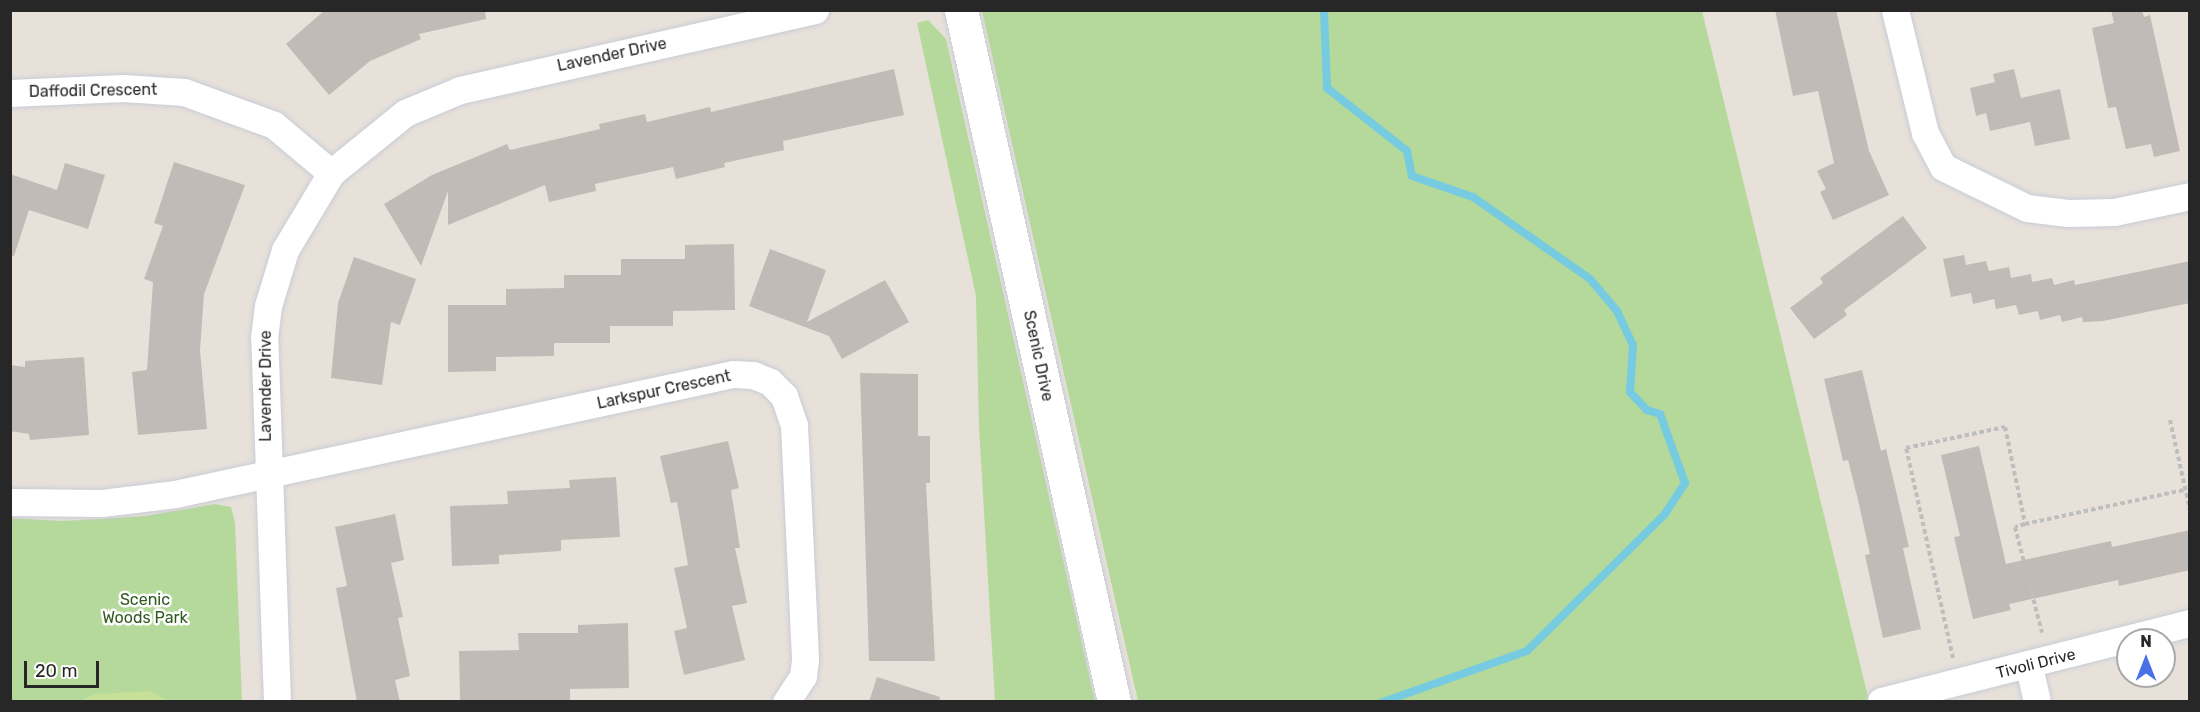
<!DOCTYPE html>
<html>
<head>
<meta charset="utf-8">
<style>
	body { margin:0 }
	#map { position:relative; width:2200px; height:712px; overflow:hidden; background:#e8e1da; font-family:Rubik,sans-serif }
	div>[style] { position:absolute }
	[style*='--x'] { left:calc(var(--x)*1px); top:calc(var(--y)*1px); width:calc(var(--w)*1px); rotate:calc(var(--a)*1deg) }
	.green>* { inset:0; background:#b4d99b }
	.pitch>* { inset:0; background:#c6e098 }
	.stream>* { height:8px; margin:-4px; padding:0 4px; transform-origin:4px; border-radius:4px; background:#76cbe0 }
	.building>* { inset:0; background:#c0bbb6 }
	.path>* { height:4px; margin-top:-2px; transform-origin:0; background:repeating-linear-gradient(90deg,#bebebe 0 4.5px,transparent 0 7.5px) }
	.roads { filter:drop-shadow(0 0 2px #c8ccd7) drop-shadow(0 0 2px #c8ccd7) }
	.minor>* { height:27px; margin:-13.5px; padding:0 13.5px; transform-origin:13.5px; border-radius:13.5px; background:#fff }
	.tertiary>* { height:33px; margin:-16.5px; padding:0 16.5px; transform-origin:16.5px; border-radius:16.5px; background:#fff }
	span { translate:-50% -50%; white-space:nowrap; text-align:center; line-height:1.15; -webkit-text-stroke:5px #fff; paint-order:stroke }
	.street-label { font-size:16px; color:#272727 }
	.park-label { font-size:16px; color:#305a20 }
	.frame { position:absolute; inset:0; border:12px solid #272727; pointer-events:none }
	.north { position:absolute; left:2116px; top:628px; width:60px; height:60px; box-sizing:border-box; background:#fff; border:2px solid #a9a9a9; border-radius:50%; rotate:0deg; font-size:16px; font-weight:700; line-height:24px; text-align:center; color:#272727 }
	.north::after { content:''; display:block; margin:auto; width:21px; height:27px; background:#4970e5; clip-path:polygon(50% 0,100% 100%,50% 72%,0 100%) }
	.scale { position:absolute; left:24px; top:661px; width:75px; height:27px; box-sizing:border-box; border:3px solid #272727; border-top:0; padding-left:8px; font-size:18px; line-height:21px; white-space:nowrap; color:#272727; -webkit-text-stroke:4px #fff; paint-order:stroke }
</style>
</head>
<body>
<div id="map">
	<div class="green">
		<div style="clip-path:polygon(982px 11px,1702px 11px,1869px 701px,1138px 701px)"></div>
		<div style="clip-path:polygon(928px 20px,946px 39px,1095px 701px,995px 701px,979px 426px,976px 296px,917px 23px)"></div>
		<div style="clip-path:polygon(215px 504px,231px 507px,235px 523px,242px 701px,11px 701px,10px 518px,62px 521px,145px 516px)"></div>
	</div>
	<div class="pitch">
		<div style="clip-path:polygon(150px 691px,169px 701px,79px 701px,95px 694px)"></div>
	</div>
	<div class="stream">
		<div style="--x:1324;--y:10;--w:78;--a:87.8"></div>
		<div style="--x:1327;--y:88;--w:102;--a:38.2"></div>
		<div style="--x:1407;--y:151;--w:25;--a:79"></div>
		<div style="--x:1412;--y:176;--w:65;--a:19"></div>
		<div style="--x:1473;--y:197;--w:143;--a:35"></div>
		<div style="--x:1590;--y:279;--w:42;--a:49.8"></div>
		<div style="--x:1617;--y:311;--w:38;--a:65"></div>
		<div style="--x:1633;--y:345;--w:47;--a:93.7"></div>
		<div style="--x:1630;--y:392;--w:25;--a:47"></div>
		<div style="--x:1647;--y:410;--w:14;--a:17"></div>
		<div style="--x:1660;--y:414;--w:73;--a:70.1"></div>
		<div style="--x:1685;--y:483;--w:37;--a:123"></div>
		<div style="--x:1665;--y:514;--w:194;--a:135.2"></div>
		<div style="--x:1527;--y:651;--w:153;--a:160.5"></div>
	</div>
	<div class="building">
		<div style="clip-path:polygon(325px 10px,485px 10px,486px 19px,419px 34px,421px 39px,370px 61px,329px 95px,286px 44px)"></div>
		<div style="clip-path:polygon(1775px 10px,1836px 10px,1869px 151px,1889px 195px,1833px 220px,1820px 192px,1826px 189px,1817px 171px,1834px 163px,1818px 91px,1793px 96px)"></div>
		<div style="clip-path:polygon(2111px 10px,2142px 10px,2144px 17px,2150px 15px,2180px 151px,2154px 157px,2151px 144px,2126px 149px,2116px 107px,2108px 108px,2092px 28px,2114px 23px)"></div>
		<div style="clip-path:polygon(894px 69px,904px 115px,783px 141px,784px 150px,724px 163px,725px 167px,676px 179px,673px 167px,595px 184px,596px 191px,549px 202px,545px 185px,448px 225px,448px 191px,421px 266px,384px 204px,432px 175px,507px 144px,510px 150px,600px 129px,599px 124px,645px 114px,647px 122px,710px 107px,711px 112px)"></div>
		<div style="clip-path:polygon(2014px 69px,2021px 98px,2060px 89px,2070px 139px,2035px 146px,2030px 122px,1990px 131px,1986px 113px,1976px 116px,1970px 88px,1995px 82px,1993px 74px)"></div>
		<div style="clip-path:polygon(174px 162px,245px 185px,204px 294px,200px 350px,207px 429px,138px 435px,132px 372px,147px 370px,153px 282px,144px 279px,163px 226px,154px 223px)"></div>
		<div style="clip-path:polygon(65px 163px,105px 175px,88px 229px,29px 210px,14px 256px,10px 255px,10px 174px,57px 190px)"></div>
		<div style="clip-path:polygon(1903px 216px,1927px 248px,1844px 310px,1847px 315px,1814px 339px,1790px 308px,1823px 283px,1820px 278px)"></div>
		<div style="clip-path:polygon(734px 244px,735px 310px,673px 311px,673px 326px,610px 326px,610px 343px,554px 343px,554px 356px,496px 357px,496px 371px,448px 372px,448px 305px,506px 305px,506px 289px,564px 288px,564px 275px,621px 275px,621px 259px,685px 259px,685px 245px)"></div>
		<div style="clip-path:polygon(770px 249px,826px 270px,807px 322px,885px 280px,909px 322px,842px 359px,829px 336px,749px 306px)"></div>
		<div style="clip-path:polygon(1964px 255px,1966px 265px,1986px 261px,1989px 271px,2009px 267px,2011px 278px,2031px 274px,2032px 282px,2052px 278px,2054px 285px,2074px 280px,2075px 285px,2190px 261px,2190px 303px,2103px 321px,2083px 322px,2082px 317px,2062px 322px,2060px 315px,2040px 320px,2038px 311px,2019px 315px,2016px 305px,1996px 309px,1994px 299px,1973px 304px,1971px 293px,1951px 297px,1943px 259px)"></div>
		<div style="clip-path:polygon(354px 257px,416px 279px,400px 325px,391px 322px,382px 385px,331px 378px,338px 303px)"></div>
		<div style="clip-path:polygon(84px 357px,89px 435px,30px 440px,29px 434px,10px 431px,10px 365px,25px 367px,25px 361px)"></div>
		<div style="clip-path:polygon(1862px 370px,1881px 451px,1886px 449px,1897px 495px,1909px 547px,1903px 548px,1921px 629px,1883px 638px,1865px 555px,1870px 554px,1858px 500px,1848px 460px,1843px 461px,1824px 379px)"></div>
		<div style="clip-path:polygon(860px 373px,918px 374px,918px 436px,930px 436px,930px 483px,926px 483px,935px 661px,869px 661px)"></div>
		<div style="clip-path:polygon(728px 441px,739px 488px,731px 490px,740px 548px,735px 548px,747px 603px,732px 606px,745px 660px,684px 675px,674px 631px,687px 628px,674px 568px,688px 565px,677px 502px,671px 503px,660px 456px)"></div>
		<div style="clip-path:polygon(1979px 446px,2006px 564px,2111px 541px,2112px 547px,2190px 530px,2190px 570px,2119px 586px,2118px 580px,2009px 604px,2011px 610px,1973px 619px,1954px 537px,1960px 536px,1941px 455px)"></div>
		<div style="clip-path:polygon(616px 477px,620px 537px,561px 540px,561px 551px,499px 555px,499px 564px,452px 566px,450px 506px,508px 504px,507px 491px,570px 488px,569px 480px)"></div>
		<div style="clip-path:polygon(395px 514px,404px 560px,391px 563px,403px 617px,398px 618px,410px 676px,395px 680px,400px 702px,357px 702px,336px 588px,347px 586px,335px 527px)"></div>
		<div style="clip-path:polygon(628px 623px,629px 688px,570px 689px,570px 702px,460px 702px,459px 651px,519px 650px,518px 633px,578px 633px,578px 625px)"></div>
		<div style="clip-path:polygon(877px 677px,940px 697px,939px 702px,869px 702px)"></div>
	</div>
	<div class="path">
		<div style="--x:2170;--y:420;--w:92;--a:77.5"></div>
		<div style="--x:2025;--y:524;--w:163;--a:-12.1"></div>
		<div style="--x:1953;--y:658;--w:215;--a:-102.6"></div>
		<div style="--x:1906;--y:448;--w:101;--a:-12"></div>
		<div style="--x:2005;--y:427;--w:99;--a:78.3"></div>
		<div style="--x:2025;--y:524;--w:10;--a:163"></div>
		<div style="--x:2015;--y:527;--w:109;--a:75.7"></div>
	</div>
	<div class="roads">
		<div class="minor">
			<div style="--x:1895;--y:10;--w:127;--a:76.3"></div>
			<div style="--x:1925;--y:133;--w:38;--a:62"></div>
			<div style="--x:1943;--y:167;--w:93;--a:26"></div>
			<div style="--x:2027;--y:208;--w:41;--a:7"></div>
			<div style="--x:2068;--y:213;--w:46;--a:-1.2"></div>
			<div style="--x:2114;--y:212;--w:78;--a:-11.9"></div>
			<div style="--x:10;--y:93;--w:113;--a:-2.5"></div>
			<div style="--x:123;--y:88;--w:61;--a:3.8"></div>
			<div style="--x:184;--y:92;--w:96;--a:20.1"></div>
			<div style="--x:274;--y:125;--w:75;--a:40.1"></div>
			<div style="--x:10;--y:502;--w:92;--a:0.6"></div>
			<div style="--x:102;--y:503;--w:74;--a:-7"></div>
			<div style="--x:175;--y:494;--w:571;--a:-12.14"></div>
			<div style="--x:733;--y:374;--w:20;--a:3"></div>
			<div style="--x:753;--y:375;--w:18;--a:22"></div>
			<div style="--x:770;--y:382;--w:20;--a:45"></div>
			<div style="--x:784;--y:396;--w:31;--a:71"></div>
			<div style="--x:794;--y:425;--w:235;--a:87.3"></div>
			<div style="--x:805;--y:660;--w:16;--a:97"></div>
			<div style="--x:803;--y:676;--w:31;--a:123"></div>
			<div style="--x:2029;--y:667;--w:36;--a:77"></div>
			<div style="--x:1881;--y:701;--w:319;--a:-14.2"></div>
			<div style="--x:277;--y:702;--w:364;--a:-92"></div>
			<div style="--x:264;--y:338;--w:32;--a:-83"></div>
			<div style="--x:268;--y:306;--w:59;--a:-73.1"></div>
			<div style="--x:285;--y:250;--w:90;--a:-59.1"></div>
			<div style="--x:331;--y:173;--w:95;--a:-39"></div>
			<div style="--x:405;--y:113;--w:60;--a:-22.7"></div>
			<div style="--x:460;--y:90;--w:364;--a:-12.7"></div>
		</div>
		<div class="tertiary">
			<div style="--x:961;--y:10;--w:709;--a:77.53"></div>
		</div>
	</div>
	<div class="street-label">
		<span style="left:612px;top:55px;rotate:-12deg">Lavender Drive</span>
		<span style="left:93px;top:91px;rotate:-1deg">Daffodil Crescent</span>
		<span style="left:1038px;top:356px;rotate:78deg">Scenic Drive</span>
		<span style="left:266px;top:386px;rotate:-90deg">Lavender Drive</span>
		<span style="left:664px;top:390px;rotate:-12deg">Larkspur Crescent</span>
		<span style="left:2036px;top:664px;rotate:-14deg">Tivoli Drive</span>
	</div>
	<div class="park-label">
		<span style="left:145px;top:609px">Scenic<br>Woods Park</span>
	</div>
	<div class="frame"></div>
	<div class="north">N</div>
	<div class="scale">20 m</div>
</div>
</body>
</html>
